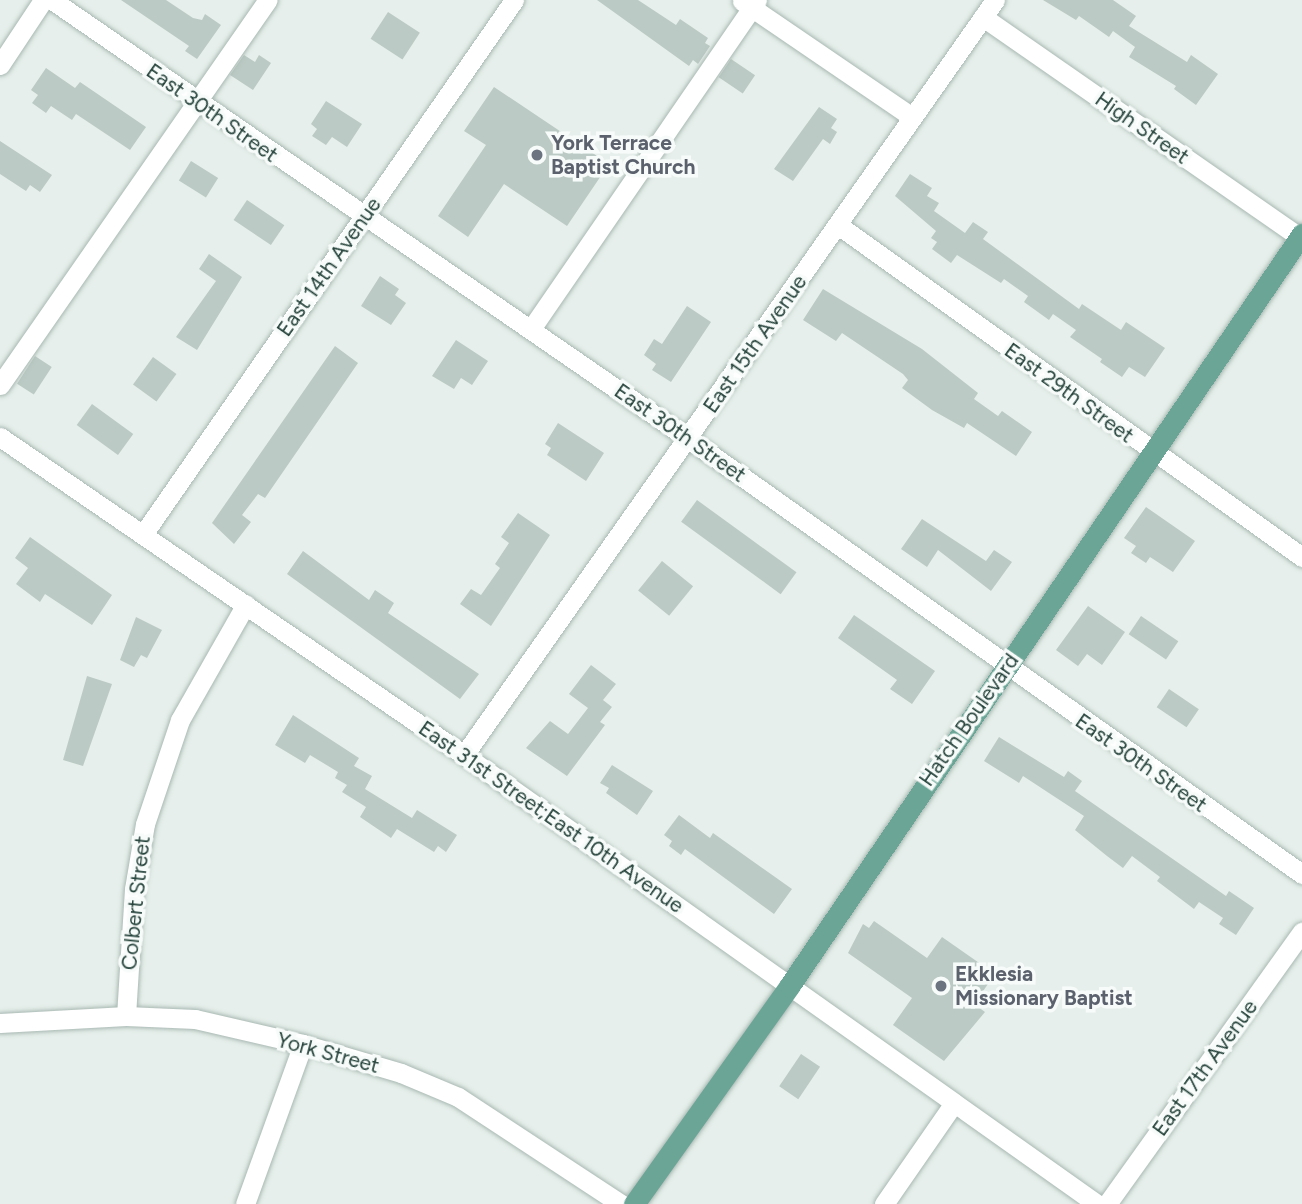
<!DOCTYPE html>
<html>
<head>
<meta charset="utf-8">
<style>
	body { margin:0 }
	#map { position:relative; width:1302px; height:1204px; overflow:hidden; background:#e6efeb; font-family:Figtree,sans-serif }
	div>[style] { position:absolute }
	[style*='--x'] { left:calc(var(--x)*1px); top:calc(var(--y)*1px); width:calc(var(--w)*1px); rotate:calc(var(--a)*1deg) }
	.building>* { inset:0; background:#bbcac4; transform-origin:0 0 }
	.roads { filter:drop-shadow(0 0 2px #a8b8b2) drop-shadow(0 0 2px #a8b8b2) }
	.minor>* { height:19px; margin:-9.5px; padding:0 9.5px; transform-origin:9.5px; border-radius:9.5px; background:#fff }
	.major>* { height:21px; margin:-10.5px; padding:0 10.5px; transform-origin:10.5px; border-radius:10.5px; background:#6aa596 }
	.dots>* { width:19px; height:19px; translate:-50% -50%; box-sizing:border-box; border:4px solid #f7fbf9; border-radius:50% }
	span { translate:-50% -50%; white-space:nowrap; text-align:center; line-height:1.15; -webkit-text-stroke:7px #f7fbf9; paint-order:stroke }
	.street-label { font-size:21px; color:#24423a }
	.worship-label { font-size:21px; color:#5b616d; font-weight:700 }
	.left { translate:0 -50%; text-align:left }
</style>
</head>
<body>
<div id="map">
	<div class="building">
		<div style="clip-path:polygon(121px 0,166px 0,193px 18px,202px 20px,205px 14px,221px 25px,197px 59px,185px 51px,189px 46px)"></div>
		<div style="clip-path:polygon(597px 0,638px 0,676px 25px,680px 19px,708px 38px,705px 43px,710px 46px,698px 64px,693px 60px,689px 66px)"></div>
		<div style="clip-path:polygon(1043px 0,1113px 0,1136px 16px,1129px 26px,1187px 62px,1191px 55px,1218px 74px,1196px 105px,1174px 89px,1176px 86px,1129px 57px,1135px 47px,1113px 31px,1109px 37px,1079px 16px,1076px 20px)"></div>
		<div style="left:388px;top:12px;width:38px;height:32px;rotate:33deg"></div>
		<div style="clip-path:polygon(244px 55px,255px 62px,259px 55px,271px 63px,253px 90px,230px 75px)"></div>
		<div style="left:731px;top:59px;width:29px;height:22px;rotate:34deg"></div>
		<div style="clip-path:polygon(46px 68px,75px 88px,80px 82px,146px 127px,130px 150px,76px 114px,72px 120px,51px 106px,46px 113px,32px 103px,38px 95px,31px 90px)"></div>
		<div style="clip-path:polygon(494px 87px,609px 164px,567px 226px,504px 184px,468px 237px,438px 216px,486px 145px,464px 131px)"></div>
		<div style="clip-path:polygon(326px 101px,362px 124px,347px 147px,332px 137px,326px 145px,312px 136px,317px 129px,311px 124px)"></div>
		<div style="clip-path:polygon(819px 107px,837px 119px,831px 128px,837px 132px,830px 144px,823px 139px,793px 181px,774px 169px)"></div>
		<div style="clip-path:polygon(0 141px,52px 175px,40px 192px,30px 185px,26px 191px,0 174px)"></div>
		<div style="left:191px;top:161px;width:32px;height:23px;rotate:32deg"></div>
		<div style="clip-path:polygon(910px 174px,932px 188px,927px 196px,939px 203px,934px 211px,965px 233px,973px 222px,988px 232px,983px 239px,1079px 309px,1082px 304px,1121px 330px,1126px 322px,1165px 348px,1145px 377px,1129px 367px,1122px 377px,1100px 362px,1102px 359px,1070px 337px,1076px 330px,1053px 314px,1049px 320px,1024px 302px,1028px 296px,1004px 279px,1001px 283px,957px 255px,951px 263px,932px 249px,937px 242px,931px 238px,936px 231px,895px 196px)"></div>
		<div style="left:247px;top:200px;width:45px;height:24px;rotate:34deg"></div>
		<div style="clip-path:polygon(209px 254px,242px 277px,197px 350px,176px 337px,216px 281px,199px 269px)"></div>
		<div style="clip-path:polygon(380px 276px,399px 289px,395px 295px,406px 303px,391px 325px,361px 306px)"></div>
		<div style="clip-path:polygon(823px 289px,922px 349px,978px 393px,974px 399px,998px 416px,1002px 411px,1032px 432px,1016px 456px,967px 423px,964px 428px,932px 410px,902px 388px,908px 380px,903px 374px,842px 333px,836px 341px,803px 320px)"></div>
		<div style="clip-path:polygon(687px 306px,711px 322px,671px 382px,652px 370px,656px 364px,644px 355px,654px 339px,662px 344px)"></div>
		<div style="clip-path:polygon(456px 340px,488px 361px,472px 385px,461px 378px,454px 389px,432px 376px)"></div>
		<div style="clip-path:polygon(335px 346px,358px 363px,265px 498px,258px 494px,242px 515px,251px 522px,234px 544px,212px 523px)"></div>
		<div style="left:35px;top:356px;width:20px;height:33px;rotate:33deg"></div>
		<div style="left:153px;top:357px;width:29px;height:34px;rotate:36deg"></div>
		<div style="left:92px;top:404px;width:51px;height:26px;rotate:36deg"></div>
		<div style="clip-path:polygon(558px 423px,604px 453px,586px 481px,547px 455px,551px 448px,545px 444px)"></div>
		<div style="left:697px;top:500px;width:123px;height:27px;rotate:36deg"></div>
		<div style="clip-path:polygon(1146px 507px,1195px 541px,1173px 572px,1150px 557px,1146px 563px,1131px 553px,1136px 546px,1124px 538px)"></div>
		<div style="clip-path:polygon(518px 513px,550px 535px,491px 626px,460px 604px,471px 589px,481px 595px,500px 568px,495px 564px,509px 543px,501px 537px)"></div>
		<div style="clip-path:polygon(922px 519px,986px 561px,994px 550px,1012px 562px,991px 591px,938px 550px,927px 567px,901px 549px)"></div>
		<div style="clip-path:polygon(30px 537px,112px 595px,92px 625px,45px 594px,40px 602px,16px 584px,28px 568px,15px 558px)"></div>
		<div style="clip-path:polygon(303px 551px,369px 600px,375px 590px,394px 603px,388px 613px,479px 674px,460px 699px,287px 574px)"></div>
		<div style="left:662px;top:561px;width:40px;height:38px;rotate:39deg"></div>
		<div style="clip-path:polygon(1088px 606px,1125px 632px,1102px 665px,1087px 654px,1078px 666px,1056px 650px)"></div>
		<div style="clip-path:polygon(854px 615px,935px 671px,912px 704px,890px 689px,897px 680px,838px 638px)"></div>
		<div style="left:1141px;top:616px;width:45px;height:22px;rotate:34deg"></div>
		<div style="clip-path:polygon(136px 617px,162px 630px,147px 658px,141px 655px,134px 667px,120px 660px)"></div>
		<div style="clip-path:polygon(591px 665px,616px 684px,603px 700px,612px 707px,600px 722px,605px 725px,567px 776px,526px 748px,550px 721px,568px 734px,588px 708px,569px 694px)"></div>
		<div style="clip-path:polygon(87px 676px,112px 684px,83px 766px,63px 760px)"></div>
		<div style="left:1169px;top:689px;width:36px;height:22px;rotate:34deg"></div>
		<div style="clip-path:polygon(293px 715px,359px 758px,354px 766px,372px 776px,365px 789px,412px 818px,417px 810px,457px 835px,446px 852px,438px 846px,434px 852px,397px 829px,391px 838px,360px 817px,366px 807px,342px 792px,347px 785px,335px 778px,338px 772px,310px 755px,305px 763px,275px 745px)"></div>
		<div style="clip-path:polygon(999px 737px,1064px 777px,1068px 771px,1082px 781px,1075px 791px,1226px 896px,1229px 891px,1254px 908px,1236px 935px,1219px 924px,1223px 918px,1199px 902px,1194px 909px,1157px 881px,1160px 877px,1132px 856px,1123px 868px,1107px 856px,1075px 830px,1084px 816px,1023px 776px,1019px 783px,984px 761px)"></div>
		<div style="clip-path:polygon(612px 765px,653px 791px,637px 815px,606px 793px,609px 788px,600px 783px)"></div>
		<div style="clip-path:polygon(679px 815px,710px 838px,713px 833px,792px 889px,774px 914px,685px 849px,681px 855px,669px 846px,672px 841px,664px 835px)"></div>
		<div style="clip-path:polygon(874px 921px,927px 958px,942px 937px,995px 974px,974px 1004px,985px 1012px,944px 1061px,893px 1025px,912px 998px,848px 953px,863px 924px,869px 928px)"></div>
		<div style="left:801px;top:1054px;width:23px;height:39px;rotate:34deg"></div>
	</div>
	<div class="roads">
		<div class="minor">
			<div style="--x:52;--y:0;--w:774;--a:34.57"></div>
			<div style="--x:689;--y:439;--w:752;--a:35.36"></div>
			<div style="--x:742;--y:1;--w:206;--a:34.3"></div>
			<div style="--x:983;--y:17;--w:389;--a:34.8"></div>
			<div style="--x:0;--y:65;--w:78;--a:-56.5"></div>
			<div style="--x:838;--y:225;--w:571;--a:35.58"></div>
			<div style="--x:531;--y:329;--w:399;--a:-55.5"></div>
			<div style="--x:0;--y:385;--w:469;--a:-55.2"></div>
			<div style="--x:0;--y:437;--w:563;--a:34.42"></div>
			<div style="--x:464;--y:755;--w:776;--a:35.35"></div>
			<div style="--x:144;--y:533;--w:649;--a:-55.23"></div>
			<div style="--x:464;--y:755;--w:923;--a:-54.88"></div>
			<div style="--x:126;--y:1016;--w:127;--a:-86.4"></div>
			<div style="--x:134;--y:889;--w:66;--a:-80.4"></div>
			<div style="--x:145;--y:824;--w:110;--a:-71.4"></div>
			<div style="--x:180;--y:720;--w:133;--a:-60.4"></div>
			<div style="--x:0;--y:1023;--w:126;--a:-3.2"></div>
			<div style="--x:126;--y:1016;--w:69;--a:2.5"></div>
			<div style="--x:195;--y:1019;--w:111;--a:13"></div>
			<div style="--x:303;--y:1044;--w:102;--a:16.5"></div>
			<div style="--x:401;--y:1073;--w:62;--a:22.8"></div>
			<div style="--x:458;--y:1097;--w:195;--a:33.3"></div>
			<div style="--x:245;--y:1204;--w:170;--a:-70.1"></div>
			<div style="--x:884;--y:1204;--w:123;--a:-55.3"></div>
			<div style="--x:1107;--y:1204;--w:335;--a:-54.4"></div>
		</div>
		<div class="major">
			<div style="--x:634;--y:1204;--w:269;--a:-54.5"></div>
			<div style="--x:790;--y:985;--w:909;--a:-55.72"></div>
		</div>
	</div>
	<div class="dots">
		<div style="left:537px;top:155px;background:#6b7280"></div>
		<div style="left:941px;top:986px;background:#6b7280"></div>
	</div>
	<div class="street-label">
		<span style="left:212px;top:113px;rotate:35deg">East 30th Street</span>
		<span style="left:1142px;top:128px;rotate:35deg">High Street</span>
		<span style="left:329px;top:267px;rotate:-55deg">East 14th Avenue</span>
		<span style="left:755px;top:344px;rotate:-55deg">East 15th Avenue</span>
		<span style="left:1069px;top:393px;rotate:36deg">East 29th Street</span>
		<span style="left:680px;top:433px;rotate:35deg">East 30th Street</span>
		<span style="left:969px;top:720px;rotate:-55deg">Hatch Boulevard</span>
		<span style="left:1141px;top:763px;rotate:35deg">East 30th Street</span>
		<span style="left:551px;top:817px;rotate:35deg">East 31st Street;East 10th Avenue</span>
		<span style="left:136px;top:903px;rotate:-84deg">Colbert Street</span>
		<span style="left:328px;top:1053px;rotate:15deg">York Street</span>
		<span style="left:1205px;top:1068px;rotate:-54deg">East 17th Avenue</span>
	</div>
	<div class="worship-label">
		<span class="left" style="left:551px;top:155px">York Terrace<br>Baptist Church</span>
		<span class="left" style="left:955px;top:986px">Ekklesia<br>Missionary Baptist</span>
	</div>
</div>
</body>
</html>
